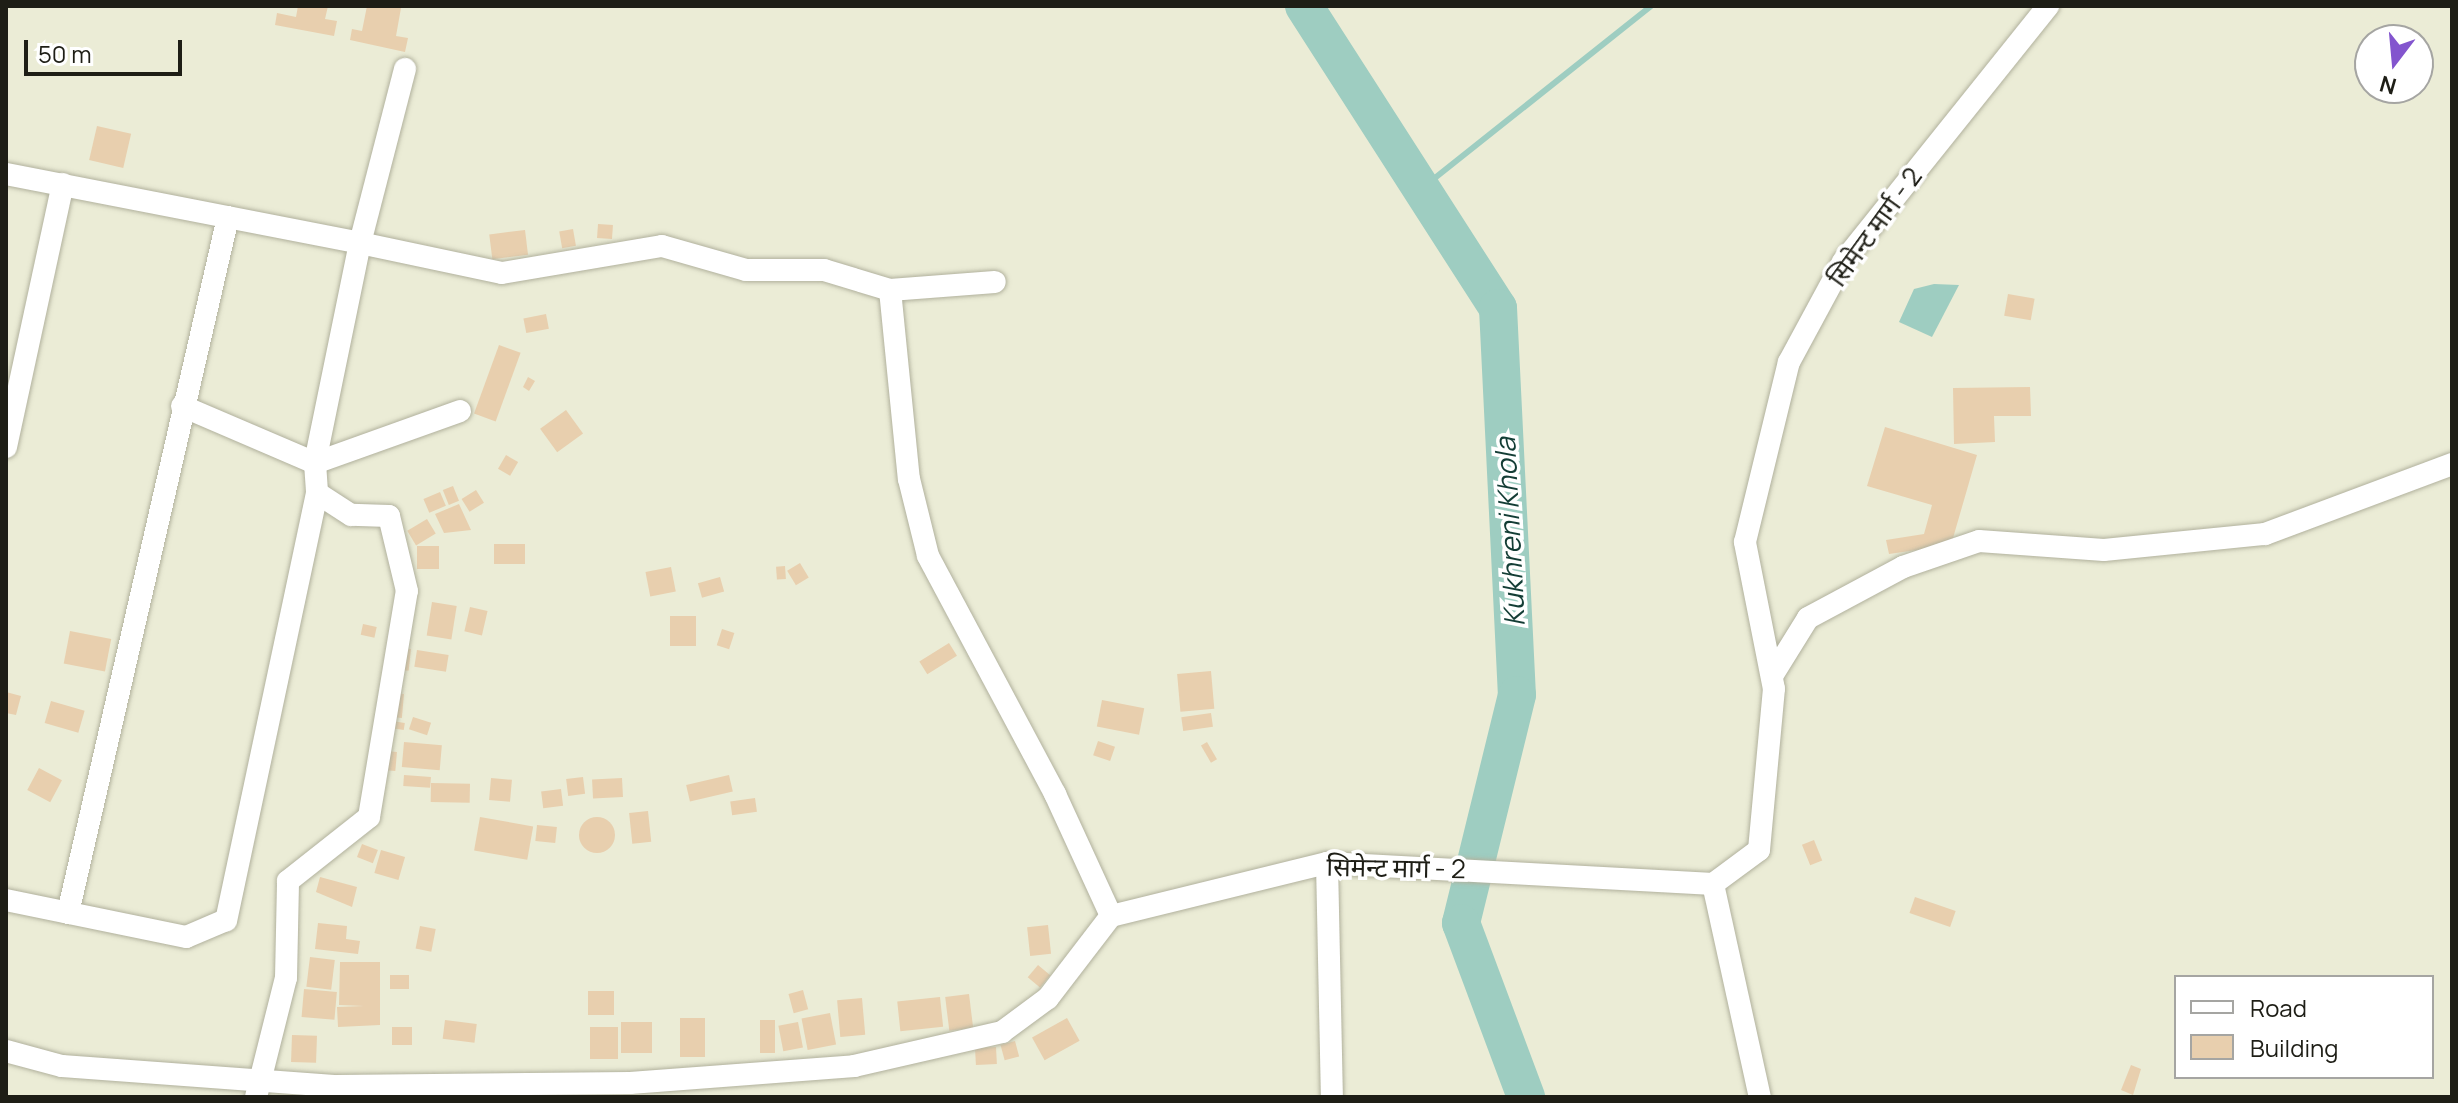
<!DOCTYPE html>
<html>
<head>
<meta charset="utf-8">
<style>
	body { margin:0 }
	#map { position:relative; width:2458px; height:1103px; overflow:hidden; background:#ebecd6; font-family:Manrope,"Noto Sans Devanagari",sans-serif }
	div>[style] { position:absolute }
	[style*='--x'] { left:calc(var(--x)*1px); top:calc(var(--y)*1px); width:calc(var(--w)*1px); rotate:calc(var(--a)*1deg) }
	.water>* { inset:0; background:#9ecdc1 }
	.stream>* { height:6px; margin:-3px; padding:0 3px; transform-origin:3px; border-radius:3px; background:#9ecdc1 }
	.river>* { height:38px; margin:-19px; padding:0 19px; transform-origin:19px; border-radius:19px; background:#9ecdc1 }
	.building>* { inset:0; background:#e8cfae; transform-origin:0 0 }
	.round { border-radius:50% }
	.roads { filter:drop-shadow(0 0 2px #b1b19d) drop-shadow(0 0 2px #b1b19d) }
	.minor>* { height:22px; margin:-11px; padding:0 11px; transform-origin:11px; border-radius:11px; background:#fff }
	span { translate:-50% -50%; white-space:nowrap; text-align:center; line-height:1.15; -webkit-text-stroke:7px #fff; paint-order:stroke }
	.street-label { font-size:26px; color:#1e1e16 }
	.water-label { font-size:28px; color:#133d35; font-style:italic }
	.frame { position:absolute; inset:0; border:8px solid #1e1e16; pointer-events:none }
	.legend { position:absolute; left:2174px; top:975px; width:260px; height:104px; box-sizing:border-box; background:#fff; border:2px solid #a5a5a2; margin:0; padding:10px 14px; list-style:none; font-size:24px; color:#1e1e16 }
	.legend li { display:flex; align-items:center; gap:16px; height:40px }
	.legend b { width:40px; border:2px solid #a5a5a2 }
	.north { position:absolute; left:2354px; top:24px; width:80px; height:80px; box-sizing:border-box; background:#fff; border:2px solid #a5a5a2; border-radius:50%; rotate:196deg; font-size:22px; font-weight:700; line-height:32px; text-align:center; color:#1e1e16 }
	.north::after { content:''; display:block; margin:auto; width:28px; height:36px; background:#8355ce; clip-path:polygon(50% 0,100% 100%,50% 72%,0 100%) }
	.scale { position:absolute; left:24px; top:40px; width:158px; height:36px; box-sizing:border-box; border:4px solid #1e1e16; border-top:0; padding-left:10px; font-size:24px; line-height:28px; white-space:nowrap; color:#1e1e16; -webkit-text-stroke:6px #fff; paint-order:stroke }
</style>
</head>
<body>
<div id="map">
	<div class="water">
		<div style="clip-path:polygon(1934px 284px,1959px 285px,1932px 337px,1899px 322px,1914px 289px)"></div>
	</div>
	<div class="stream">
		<div style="--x:1421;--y:189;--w:294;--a:-38.5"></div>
	</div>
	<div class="river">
		<div style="--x:1304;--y:6;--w:359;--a:57.3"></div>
		<div style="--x:1498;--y:308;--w:387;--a:87.2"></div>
		<div style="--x:1517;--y:695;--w:235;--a:103.8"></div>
		<div style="--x:1461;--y:923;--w:186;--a:69.5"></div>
	</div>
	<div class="building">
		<div style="clip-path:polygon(298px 6px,328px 6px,325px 19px,337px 21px,334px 36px,275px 25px,277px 13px,296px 17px)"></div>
		<div style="clip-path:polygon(367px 6px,413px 6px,401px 8px,396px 36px,408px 38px,405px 52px,350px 40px,352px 29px,362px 31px)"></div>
		<div style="left:97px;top:126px;width:35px;height:35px;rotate:13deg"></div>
		<div style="left:598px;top:224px;width:15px;height:14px;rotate:4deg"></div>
		<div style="left:573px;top:229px;width:17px;height:14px;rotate:80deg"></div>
		<div style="left:525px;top:230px;width:25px;height:36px;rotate:83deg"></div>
		<div style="left:2008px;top:294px;width:27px;height:22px;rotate:10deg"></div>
		<div style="left:546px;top:314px;width:15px;height:23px;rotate:79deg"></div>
		<div style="left:499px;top:345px;width:23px;height:73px;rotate:20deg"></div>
		<div style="clip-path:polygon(528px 377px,535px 381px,529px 391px,523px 387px)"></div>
		<div style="clip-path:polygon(2030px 387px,2031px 416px,1994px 416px,1995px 442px,1954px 444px,1953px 388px)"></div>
		<div style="left:566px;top:410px;width:29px;height:32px;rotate:54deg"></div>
		<div style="clip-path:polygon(1885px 427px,1977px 455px,1951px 545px,1889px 554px,1886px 540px,1924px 534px,1932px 505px,1867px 486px)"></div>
		<div style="left:506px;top:455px;width:14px;height:16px;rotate:30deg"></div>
		<div style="left:453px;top:486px;width:16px;height:11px;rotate:68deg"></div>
		<div style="left:476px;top:490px;width:15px;height:17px;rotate:58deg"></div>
		<div style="left:440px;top:492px;width:15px;height:18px;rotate:67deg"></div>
		<div style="clip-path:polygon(459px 504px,471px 530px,444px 533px,435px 514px)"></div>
		<div style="left:427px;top:519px;width:17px;height:23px;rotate:59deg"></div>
		<div style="left:525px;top:544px;width:20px;height:31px;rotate:90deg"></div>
		<div style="left:439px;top:546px;width:23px;height:22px;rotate:90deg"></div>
		<div style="left:800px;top:563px;width:17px;height:15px;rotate:59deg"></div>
		<div style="left:785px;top:566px;width:13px;height:9px;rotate:86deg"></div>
		<div style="left:671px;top:567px;width:25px;height:26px;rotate:79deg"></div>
		<div style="left:720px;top:577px;width:15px;height:23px;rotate:74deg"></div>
		<div style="left:432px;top:602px;width:25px;height:34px;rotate:9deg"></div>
		<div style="left:470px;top:607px;width:18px;height:25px;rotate:13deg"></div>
		<div style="left:670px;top:616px;width:26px;height:30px"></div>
		<div style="left:363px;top:624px;width:14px;height:11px;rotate:12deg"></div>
		<div style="left:722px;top:629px;width:13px;height:17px;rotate:18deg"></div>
		<div style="left:70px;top:631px;width:42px;height:33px;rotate:11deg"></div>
		<div style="left:949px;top:643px;width:15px;height:35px;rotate:58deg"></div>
		<div style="left:402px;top:648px;width:9px;height:22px;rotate:6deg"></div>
		<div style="left:417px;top:650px;width:32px;height:17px;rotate:9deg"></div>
		<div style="left:1211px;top:671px;width:38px;height:34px;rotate:85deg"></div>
		<div style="clip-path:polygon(6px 692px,21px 696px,16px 715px,6px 713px)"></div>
		<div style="left:392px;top:693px;width:12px;height:24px;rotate:5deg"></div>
		<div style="left:1102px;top:700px;width:43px;height:27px;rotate:11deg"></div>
		<div style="left:51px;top:701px;width:35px;height:23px;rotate:16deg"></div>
		<div style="left:1211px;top:713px;width:14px;height:30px;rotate:82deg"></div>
		<div style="left:413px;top:717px;width:19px;height:13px;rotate:18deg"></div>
		<div style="left:392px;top:721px;width:13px;height:7px;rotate:9deg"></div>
		<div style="left:1098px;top:741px;width:18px;height:15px;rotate:19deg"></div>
		<div style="left:404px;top:742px;width:38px;height:25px;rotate:5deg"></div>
		<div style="left:1207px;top:742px;width:20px;height:7px;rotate:60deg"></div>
		<div style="left:385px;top:751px;width:12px;height:19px;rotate:5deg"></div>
		<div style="left:39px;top:768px;width:26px;height:25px;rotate:28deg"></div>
		<div style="left:404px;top:775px;width:27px;height:11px;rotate:4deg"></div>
		<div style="left:729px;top:775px;width:17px;height:44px;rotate:77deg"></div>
		<div style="left:583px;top:777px;width:17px;height:17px;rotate:83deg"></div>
		<div style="left:491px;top:778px;width:21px;height:22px;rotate:5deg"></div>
		<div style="left:622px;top:778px;width:19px;height:30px;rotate:87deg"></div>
		<div style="left:431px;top:783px;width:39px;height:19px;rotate:1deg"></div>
		<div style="left:561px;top:789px;width:17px;height:20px;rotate:83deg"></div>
		<div style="left:755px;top:798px;width:14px;height:25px;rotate:82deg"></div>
		<div style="left:648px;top:811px;width:31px;height:19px;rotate:84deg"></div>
		<div class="round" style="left:579px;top:817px;width:36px;height:36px"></div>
		<div style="left:480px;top:817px;width:54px;height:34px;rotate:10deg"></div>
		<div style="left:537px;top:825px;width:20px;height:16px;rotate:6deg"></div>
		<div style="left:1814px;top:840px;width:22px;height:13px;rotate:68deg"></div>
		<div style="left:362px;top:844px;width:17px;height:14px;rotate:21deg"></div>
		<div style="left:381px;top:850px;width:25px;height:24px;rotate:16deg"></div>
		<div style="clip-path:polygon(320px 877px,357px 887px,352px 907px,316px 892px)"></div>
		<div style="left:1915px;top:897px;width:43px;height:17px;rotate:19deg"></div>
		<div style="clip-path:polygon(318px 923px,347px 926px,346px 939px,360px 941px,358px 954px,315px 949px)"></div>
		<div style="left:1048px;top:925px;width:29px;height:21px;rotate:84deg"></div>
		<div style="left:420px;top:926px;width:16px;height:23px;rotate:11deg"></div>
		<div style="left:310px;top:957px;width:25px;height:30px;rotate:7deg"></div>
		<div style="clip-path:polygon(340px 962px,380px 962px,380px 1025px,338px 1027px,337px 1007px,364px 1006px,339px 1005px)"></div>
		<div style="left:1038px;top:965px;width:16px;height:16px;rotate:40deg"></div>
		<div style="left:390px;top:975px;width:19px;height:14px"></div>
		<div style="left:304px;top:989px;width:33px;height:28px;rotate:5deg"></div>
		<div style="left:803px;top:990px;width:20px;height:15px;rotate:75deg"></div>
		<div style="left:588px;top:991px;width:26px;height:24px"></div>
		<div style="left:969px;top:994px;width:34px;height:24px;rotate:83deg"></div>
		<div style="left:940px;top:997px;width:30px;height:43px;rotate:84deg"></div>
		<div style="left:862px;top:998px;width:37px;height:25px;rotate:85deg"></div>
		<div style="left:830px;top:1013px;width:32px;height:29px;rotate:79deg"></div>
		<div style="left:680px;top:1018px;width:25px;height:39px"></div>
		<div style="left:1067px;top:1018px;width:26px;height:40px;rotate:61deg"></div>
		<div style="left:445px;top:1020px;width:32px;height:19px;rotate:7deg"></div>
		<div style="left:760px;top:1020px;width:15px;height:33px"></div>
		<div style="left:621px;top:1022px;width:31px;height:31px"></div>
		<div style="left:798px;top:1022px;width:26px;height:20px;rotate:79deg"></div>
		<div style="left:392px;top:1027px;width:20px;height:18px"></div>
		<div style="left:590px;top:1027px;width:28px;height:32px"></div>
		<div style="left:292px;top:1035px;width:25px;height:27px;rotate:2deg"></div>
		<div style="left:1015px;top:1041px;width:16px;height:15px;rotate:75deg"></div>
		<div style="left:996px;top:1047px;width:17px;height:21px;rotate:87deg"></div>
		<div style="clip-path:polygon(2131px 1065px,2141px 1069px,2133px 1095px,2121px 1090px)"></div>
	</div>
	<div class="roads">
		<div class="minor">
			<div style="--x:405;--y:69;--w:180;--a:104.5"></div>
			<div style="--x:360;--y:243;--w:145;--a:11.9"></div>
			<div style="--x:502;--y:273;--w:162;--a:-9.6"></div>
			<div style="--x:662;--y:246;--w:87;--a:15.9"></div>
			<div style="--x:746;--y:270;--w:78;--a:0"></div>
			<div style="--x:824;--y:270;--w:69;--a:16.9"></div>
			<div style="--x:890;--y:290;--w:105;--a:-4.4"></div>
			<div style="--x:6;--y:174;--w:361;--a:11"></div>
			<div style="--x:360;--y:243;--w:225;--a:101.6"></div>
			<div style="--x:315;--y:463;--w:30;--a:86"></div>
			<div style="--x:317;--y:493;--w:437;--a:102"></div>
			<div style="--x:226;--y:920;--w:43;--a:157"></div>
			<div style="--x:186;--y:937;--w:184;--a:-168.4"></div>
			<div style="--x:890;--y:290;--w:190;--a:84.3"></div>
			<div style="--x:909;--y:479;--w:79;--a:76.1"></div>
			<div style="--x:928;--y:556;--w:270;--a:61.9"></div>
			<div style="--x:1055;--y:794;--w:134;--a:65.3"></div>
			<div style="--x:182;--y:406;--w:145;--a:23.2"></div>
			<div style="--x:315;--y:463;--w:154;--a:-19.7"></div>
			<div style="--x:6;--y:447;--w:269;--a:-77.8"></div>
			<div style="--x:1772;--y:676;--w:68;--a:-58.2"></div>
			<div style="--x:1808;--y:618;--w:108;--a:-28.2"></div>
			<div style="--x:1903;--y:567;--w:80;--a:-18.9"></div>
			<div style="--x:1979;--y:541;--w:125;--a:4.1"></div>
			<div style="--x:2104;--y:550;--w:162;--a:-5.7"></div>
			<div style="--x:2265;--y:534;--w:200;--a:-20.5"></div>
			<div style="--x:1327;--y:863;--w:234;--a:88.8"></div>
			<div style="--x:1713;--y:884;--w:218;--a:77.6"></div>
			<div style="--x:68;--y:913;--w:714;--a:-77.05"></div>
			<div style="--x:6;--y:1051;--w:58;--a:15"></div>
			<div style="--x:62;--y:1066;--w:276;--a:4.2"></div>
			<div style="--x:337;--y:1086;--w:293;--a:-0.6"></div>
			<div style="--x:630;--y:1083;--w:225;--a:-4.3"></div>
			<div style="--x:854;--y:1066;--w:152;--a:-12.9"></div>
			<div style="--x:1002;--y:1032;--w:57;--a:-36.5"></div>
			<div style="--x:1048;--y:998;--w:103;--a:-52.5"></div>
			<div style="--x:1111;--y:916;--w:222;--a:-13.8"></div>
			<div style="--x:1327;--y:863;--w:387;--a:3.1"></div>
			<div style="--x:1713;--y:884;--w:57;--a:-36.5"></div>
			<div style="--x:1759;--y:850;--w:162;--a:-84.7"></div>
			<div style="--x:1774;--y:689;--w:150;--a:-101.2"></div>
			<div style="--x:1745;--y:542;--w:185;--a:-76.3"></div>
			<div style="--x:1789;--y:362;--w:114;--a:-61.6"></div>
			<div style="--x:1843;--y:262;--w:328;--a:-51.3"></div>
			<div style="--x:256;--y:1097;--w:123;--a:-75.9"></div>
			<div style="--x:286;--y:978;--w:97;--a:-88.8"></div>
			<div style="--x:288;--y:881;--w:103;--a:-38.3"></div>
			<div style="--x:369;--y:817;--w:229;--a:-80.5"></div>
			<div style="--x:407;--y:591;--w:77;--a:-103.5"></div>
			<div style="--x:389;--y:516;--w:38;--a:-178"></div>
			<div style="--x:351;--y:515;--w:40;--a:-147.1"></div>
		</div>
	</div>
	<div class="street-label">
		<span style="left:1875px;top:227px;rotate:-54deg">सिमेन्ट मार्ग - 2</span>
		<span style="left:1396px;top:868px;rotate:1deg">सिमेन्ट मार्ग - 2</span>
	</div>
	<div class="water-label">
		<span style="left:1509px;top:532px;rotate:-93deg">Kukhreni Khola</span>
	</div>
	<div class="frame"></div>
	<ul class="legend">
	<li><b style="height:10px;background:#fff"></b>Road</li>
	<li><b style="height:22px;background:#e8cfae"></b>Building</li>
	</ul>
	<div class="north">N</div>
	<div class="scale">50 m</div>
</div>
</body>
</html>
